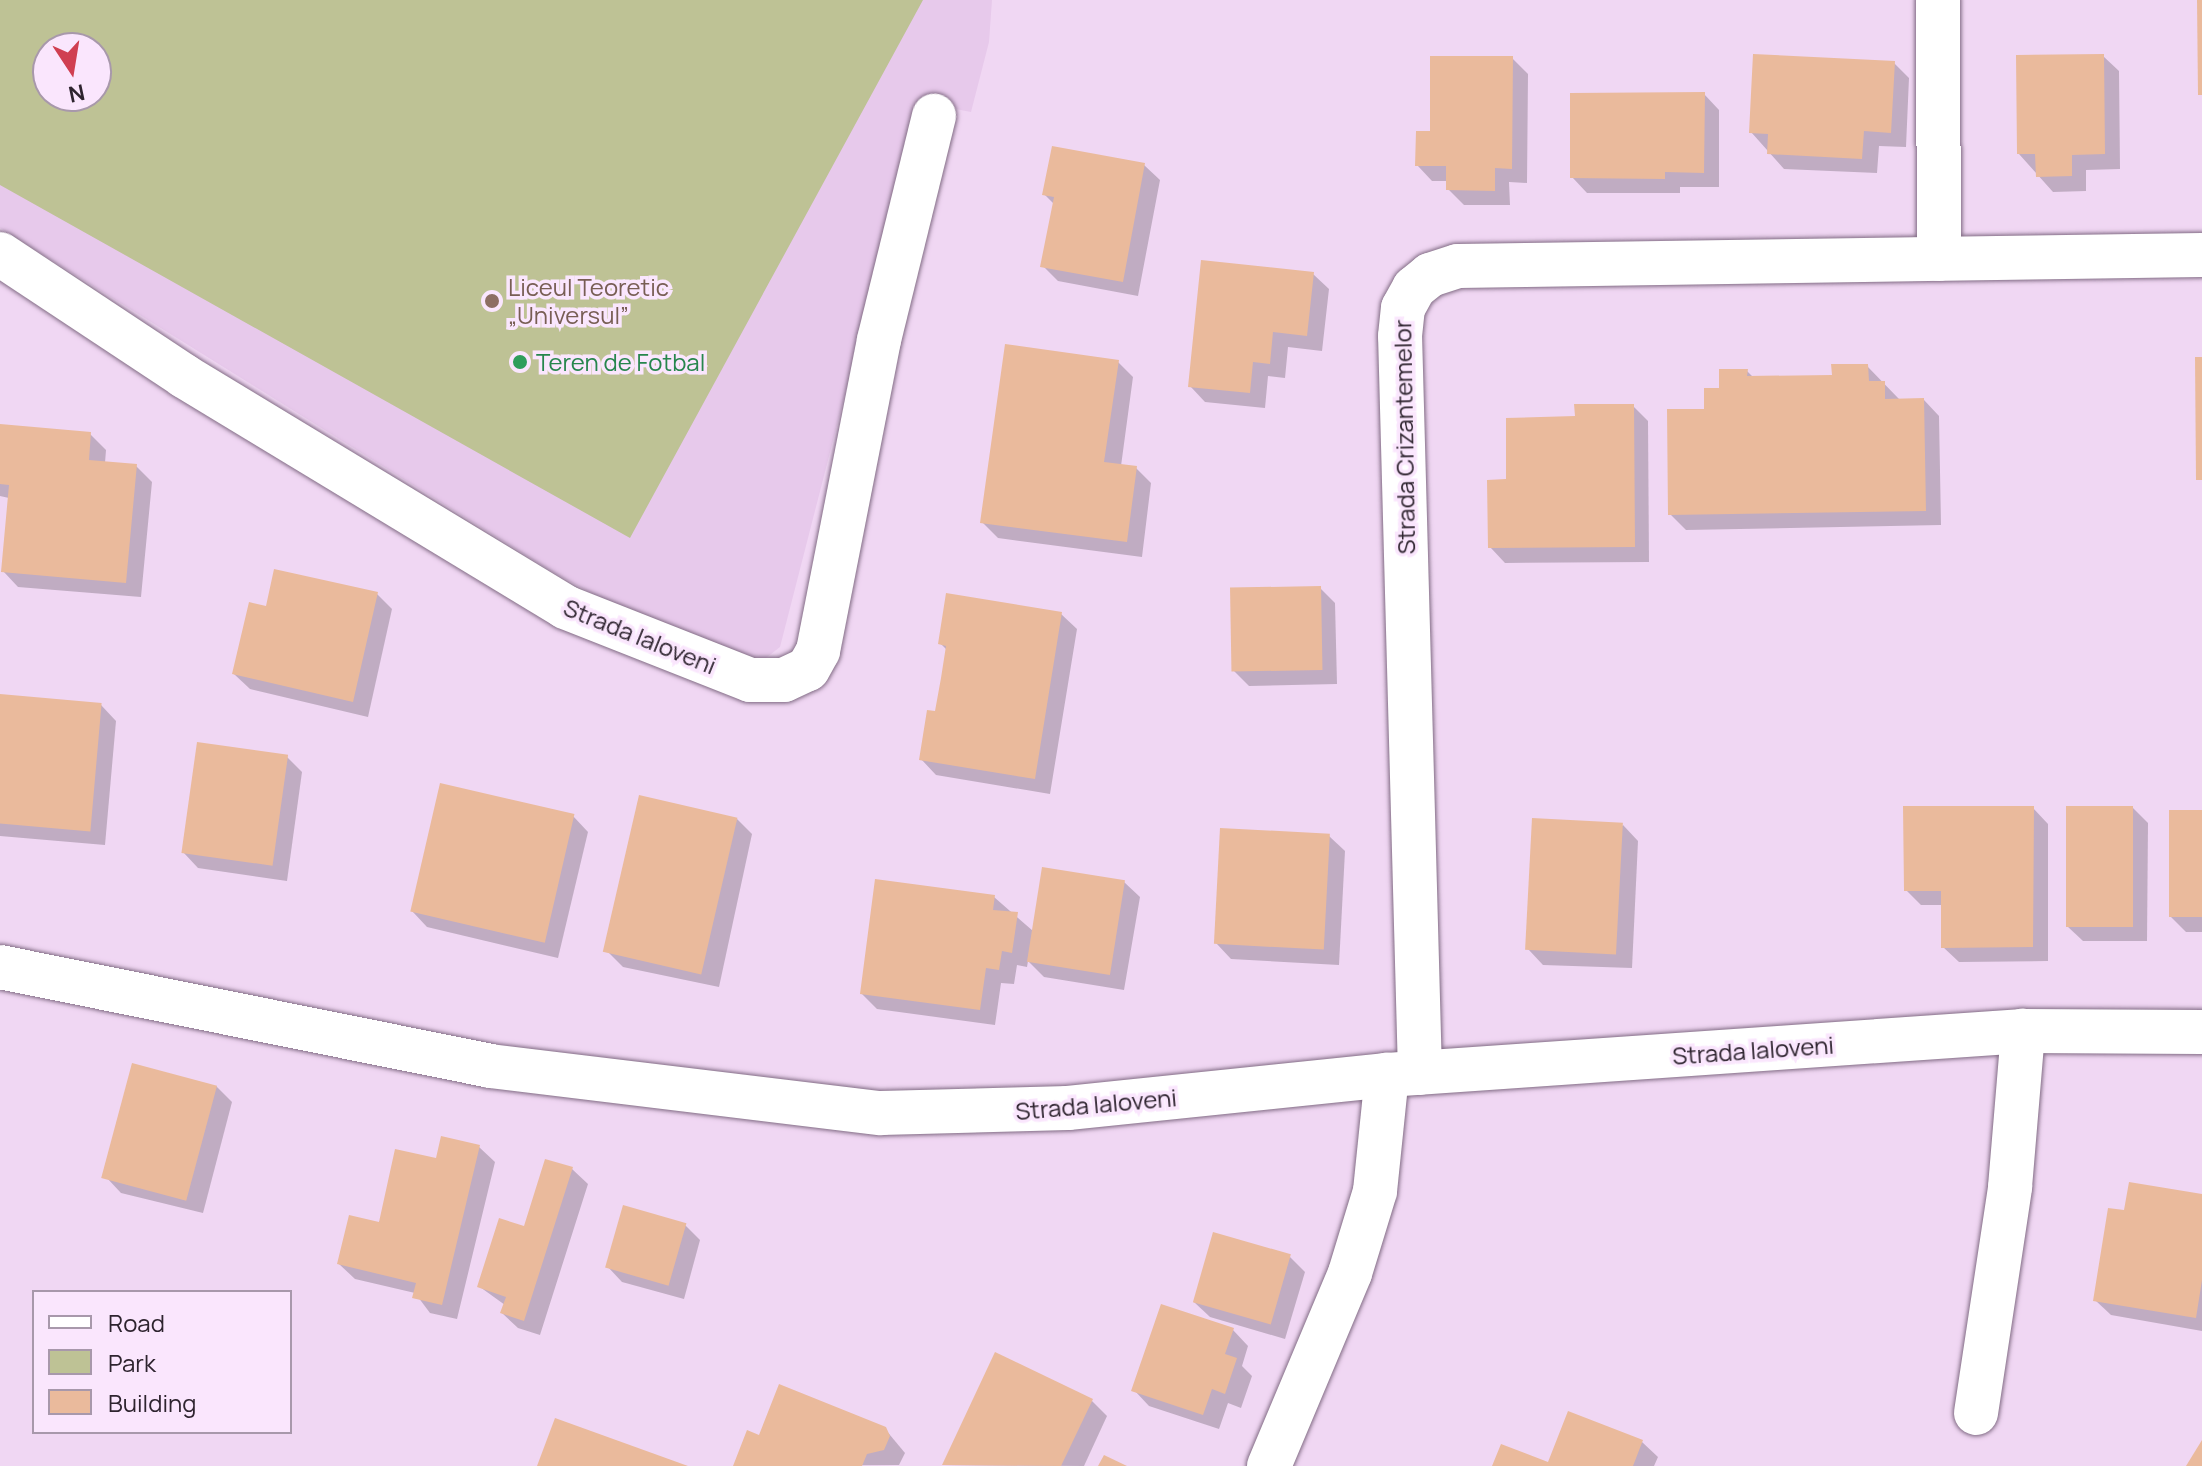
<!DOCTYPE html>
<html>
<head>
<meta charset="utf-8">
<style>
	body { margin:0 }
	#map { position:relative; width:2202px; height:1466px; overflow:hidden; background:#f0d7f3; font-family:Manrope,sans-serif }
	div>[style] { position:absolute }
	[style*='--x'] { left:calc(var(--x)*1px); top:calc(var(--y)*1px); width:calc(var(--w)*1px); rotate:calc(var(--a)*1deg) }
	.built>* { inset:0; background:#e7c9eb }
	.green>* { inset:0; background:#bec295 }
	.shadow>* { inset:0; background:#0003 }
	.building>* { inset:0; background:#eaba9c; transform-origin:0 0 }
	.roads { filter:drop-shadow(0 0 2px #826c85) drop-shadow(0 0 2px #826c85) }
	.minor>* { height:44px; margin:-22px; padding:0 22px; transform-origin:22px; border-radius:22px; background:#fff }
	.dots>* { width:22px; height:22px; translate:-50% -50%; box-sizing:border-box; border:4px solid #fae6fd; border-radius:50% }
	span { translate:-50% -50%; white-space:nowrap; text-align:center; line-height:1.15; -webkit-text-stroke:7px #fae6fd; paint-order:stroke }
	.education-label { font-size:24px; color:#785e54 }
	.left { translate:0 -50%; text-align:left }
	.leisure-label { font-size:24px; color:#27864d }
	.street-label { font-size:24px; color:#2e242f }
	.legend { position:absolute; left:32px; top:1290px; width:260px; height:144px; box-sizing:border-box; background:#fae6fd; border:2px solid #a898ab; margin:0; padding:10px 14px; list-style:none; font-size:24px; color:#2e242f }
	.legend li { display:flex; align-items:center; gap:16px; height:40px }
	.legend b { width:40px; border:2px solid #a898ab }
	.north { position:absolute; left:32px; top:32px; width:80px; height:80px; box-sizing:border-box; background:#fae6fd; border:2px solid #a898ab; border-radius:50%; rotate:168deg; font-size:22px; font-weight:700; line-height:32px; text-align:center; color:#2e242f }
	.north::after { content:''; display:block; margin:auto; width:28px; height:36px; background:#d03f51; clip-path:polygon(50% 0,100% 100%,50% 72%,0 100%) }
</style>
</head>
<body>
<div id="map">
	<div class="built">
		<div style="clip-path:polygon(evenodd,0 0,992px 0,989px 42px,971px 112px,920px 102px,780px 647px,758px 664px,646px 623px,553px 572px,0 228px,0 0,48px 48px,96px 48px,96px 96px,48px 96px,48px 48px)"></div>
	</div>
	<div class="green">
		<div style="clip-path:polygon(evenodd,0 0,923px 0,630px 538px,0 185px,0 0,48px 48px,96px 48px,96px 96px,48px 96px,48px 48px)"></div>
	</div>
	<div class="shadow">
		<div style="clip-path:polygon(2103px 56px,2119px 71px,2120px 169px,2086px 170px,2086px 191px,2053px 192px,2019px 154px)"></div>
		<div style="clip-path:polygon(1512px 58px,1528px 74px,1527px 183px,1509px 182px,1510px 205px,1464px 205px,1448px 189px,1448px 181px,1432px 181px,1417px 165px,1432px 133px)"></div>
		<div style="clip-path:polygon(1894px 63px,1909px 78px,1906px 147px,1879px 146px,1877px 173px,1784px 169px,1751px 132px)"></div>
		<div style="clip-path:polygon(1704px 94px,1719px 110px,1719px 187px,1680px 187px,1680px 193px,1587px 193px,1572px 177px)"></div>
		<div style="clip-path:polygon(1144px 165px,1160px 180px,1138px 296px,1058px 281px,1043px 266px,1055px 205px,1044px 194px)"></div>
		<div style="clip-path:polygon(1313px 274px,1329px 289px,1322px 351px,1288px 347px,1285px 378px,1268px 376px,1265px 408px,1205px 402px,1190px 386px)"></div>
		<div style="clip-path:polygon(1118px 362px,1133px 377px,1121px 466px,1136px 468px,1151px 483px,1142px 557px,998px 538px,982px 522px)"></div>
		<div style="clip-path:polygon(1867px 366px,1899px 399px,1924px 400px,1939px 416px,1941px 525px,1686px 530px,1670px 514px,1706px 411px,1721px 390px,1747px 371px,1754px 378px,1834px 377px)"></div>
		<div style="clip-path:polygon(1633px 406px,1648px 421px,1649px 562px,1505px 563px,1490px 547px,1508px 481px,1577px 418px)"></div>
		<div style="clip-path:polygon(0 426px,90px 434px,106px 450px,105px 463px,136px 466px,152px 482px,141px 597px,18px 587px,3px 571px,9px 498px,0 496px)"></div>
		<div style="clip-path:polygon(1320px 588px,1335px 603px,1337px 684px,1249px 686px,1234px 671px)"></div>
		<div style="clip-path:polygon(377px 594px,392px 609px,368px 717px,250px 689px,234px 674px)"></div>
		<div style="clip-path:polygon(1061px 614px,1077px 629px,1050px 794px,936px 775px,921px 759px,937px 714px,947px 650px,940px 643px)"></div>
		<div style="clip-path:polygon(0 696px,101px 705px,116px 721px,105px 845px,0 836px)"></div>
		<div style="clip-path:polygon(287px 757px,302px 772px,287px 881px,198px 868px,183px 852px)"></div>
		<div style="clip-path:polygon(2033px 808px,2048px 824px,2048px 961px,1959px 962px,1943px 947px,1943px 905px,1921px 905px,1906px 890px)"></div>
		<div style="clip-path:polygon(2133px 808px,2148px 823px,2147px 941px,2083px 941px,2067px 926px)"></div>
		<div style="clip-path:polygon(2202px 812px,2202px 932px,2186px 932px,2170px 916px)"></div>
		<div style="clip-path:polygon(573px 816px,588px 832px,558px 958px,427px 927px,412px 911px)"></div>
		<div style="clip-path:polygon(737px 819px,752px 834px,719px 987px,623px 967px,607px 951px)"></div>
		<div style="clip-path:polygon(1623px 825px,1638px 841px,1632px 968px,1543px 965px,1528px 949px)"></div>
		<div style="clip-path:polygon(1329px 836px,1345px 851px,1339px 965px,1231px 959px,1216px 943px)"></div>
		<div style="clip-path:polygon(1124px 882px,1140px 897px,1124px 990px,1044px 977px,1028px 961px,1027px 967px,1017px 965px,1014px 984px,1001px 983px,995px 1025px,877px 1009px,862px 994px,994px 897px,1033px 931px)"></div>
		<div style="clip-path:polygon(216px 1086px,232px 1102px,203px 1213px,121px 1193px,106px 1177px)"></div>
		<div style="clip-path:polygon(479px 1147px,495px 1162px,457px 1319px,430px 1313px,415px 1293px,355px 1279px,339px 1264px,438px 1160px)"></div>
		<div style="clip-path:polygon(572px 1169px,588px 1184px,540px 1335px,518px 1328px,502px 1313px,505px 1305px,480px 1287px)"></div>
		<div style="clip-path:polygon(2202px 1196px,2202px 1331px,2111px 1315px,2095px 1300px,2126px 1213px)"></div>
		<div style="clip-path:polygon(685px 1225px,700px 1240px,684px 1299px,622px 1282px,607px 1266px)"></div>
		<div style="clip-path:polygon(1290px 1257px,1305px 1272px,1285px 1339px,1210px 1317px,1194px 1302px)"></div>
		<div style="clip-path:polygon(1233px 1330px,1248px 1346px,1242px 1366px,1252px 1376px,1241px 1408px,1228px 1403px,1219px 1429px,1149px 1406px,1134px 1390px)"></div>
		<div style="clip-path:polygon(1092px 1401px,1107px 1416px,1084px 1466px,944px 1465px)"></div>
		<div style="clip-path:polygon(885px 1429px,905px 1453px,899px 1465px,735px 1466px,760px 1438px)"></div>
		<div style="clip-path:polygon(1642px 1442px,1658px 1457px,1654px 1466px,1494px 1466px,1550px 1465px)"></div>
	</div>
	<div class="building">
		<div style="clip-path:polygon(2197px 0,2202px 0,2202px 95px,2198px 95px)"></div>
		<div style="clip-path:polygon(1753px 54px,1895px 61px,1891px 133px,1864px 131px,1862px 159px,1767px 154px,1768px 134px,1749px 133px)"></div>
		<div style="clip-path:polygon(2104px 54px,2105px 154px,2072px 155px,2072px 176px,2036px 177px,2035px 154px,2017px 154px,2016px 55px)"></div>
		<div style="clip-path:polygon(1430px 56px,1513px 56px,1512px 169px,1495px 168px,1495px 191px,1446px 190px,1446px 166px,1415px 166px,1416px 131px,1430px 131px)"></div>
		<div style="clip-path:polygon(1705px 92px,1704px 173px,1665px 172px,1665px 179px,1570px 178px,1570px 93px)"></div>
		<div style="clip-path:polygon(1052px 146px,1145px 163px,1123px 282px,1040px 267px,1054px 197px,1042px 195px)"></div>
		<div style="clip-path:polygon(1201px 260px,1314px 272px,1307px 336px,1273px 332px,1270px 364px,1253px 362px,1250px 393px,1188px 387px)"></div>
		<div style="clip-path:polygon(1005px 344px,1119px 360px,1104px 462px,1137px 466px,1127px 542px,980px 523px)"></div>
		<div style="clip-path:polygon(2195px 357px,2202px 357px,2202px 480px,2196px 480px)"></div>
		<div style="clip-path:polygon(1831px 364px,1868px 364px,1869px 381px,1885px 381px,1885px 399px,1924px 398px,1926px 511px,1668px 515px,1667px 409px,1704px 409px,1704px 388px,1719px 388px,1719px 369px,1748px 369px,1747px 376px,1832px 375px)"></div>
		<div style="clip-path:polygon(1574px 404px,1634px 404px,1635px 547px,1488px 548px,1487px 480px,1506px 479px,1506px 418px,1575px 416px)"></div>
		<div style="clip-path:polygon(0 424px,91px 432px,89px 460px,137px 464px,126px 583px,1px 572px,9px 485px,0 484px)"></div>
		<div style="clip-path:polygon(274px 569px,378px 592px,353px 702px,232px 674px,249px 602px,266px 606px)"></div>
		<div style="left:1321px;top:586px;width:84px;height:91px;rotate:89deg"></div>
		<div style="clip-path:polygon(946px 593px,1062px 612px,1035px 779px,919px 760px,927px 710px,935px 711px,941px 678px,946px 646px,938px 644px)"></div>
		<div style="left:0;top:694px;width:102px;height:129px;rotate:5deg"></div>
		<div style="left:197px;top:742px;width:92px;height:112px;rotate:8deg"></div>
		<div style="left:440px;top:783px;width:138px;height:132px;rotate:13deg"></div>
		<div style="left:639px;top:795px;width:101px;height:161px;rotate:13deg"></div>
		<div style="clip-path:polygon(1903px 806px,2034px 806px,2033px 947px,1941px 948px,1941px 891px,1904px 891px)"></div>
		<div style="left:2066px;top:806px;width:67px;height:121px"></div>
		<div style="left:2169px;top:810px;width:33px;height:107px"></div>
		<div style="left:1532px;top:818px;width:91px;height:132px;rotate:3deg"></div>
		<div style="left:1220px;top:828px;width:110px;height:116px;rotate:3deg"></div>
		<div style="left:1042px;top:867px;width:84px;height:96px;rotate:9deg"></div>
		<div style="clip-path:polygon(875px 879px,995px 895px,993px 910px,1018px 912px,1012px 953px,1002px 951px,999px 970px,986px 968px,980px 1010px,860px 994px)"></div>
		<div style="left:132px;top:1063px;width:88px;height:119px;rotate:15deg"></div>
		<div style="clip-path:polygon(441px 1136px,480px 1145px,442px 1305px,412px 1298px,416px 1283px,337px 1264px,349px 1215px,379px 1222px,395px 1149px,436px 1158px)"></div>
		<div style="clip-path:polygon(545px 1159px,573px 1167px,524px 1321px,500px 1313px,506px 1297px,477px 1287px,499px 1218px,524px 1226px)"></div>
		<div style="clip-path:polygon(2129px 1182px,2202px 1194px,2202px 1280px,2196px 1318px,2093px 1301px,2108px 1208px,2124px 1210px)"></div>
		<div style="left:623px;top:1205px;width:66px;height:65px;rotate:16deg"></div>
		<div style="left:1213px;top:1232px;width:81px;height:73px;rotate:16deg"></div>
		<div style="clip-path:polygon(1161px 1304px,1234px 1328px,1225px 1354px,1237px 1358px,1225px 1394px,1212px 1389px,1203px 1415px,1131px 1391px)"></div>
		<div style="clip-path:polygon(995px 1352px,1093px 1399px,1061px 1466px,942px 1465px)"></div>
		<div style="clip-path:polygon(779px 1384px,886px 1427px,890px 1436px,884px 1450px,867px 1454px,862px 1466px,733px 1466px,747px 1430px,759px 1435px)"></div>
		<div style="clip-path:polygon(1568px 1411px,1643px 1440px,1633px 1466px,1492px 1466px,1501px 1444px,1548px 1462px)"></div>
		<div style="clip-path:polygon(555px 1418px,688px 1466px,537px 1466px)"></div>
		<div style="clip-path:polygon(2202px 1440px,2202px 1466px,2186px 1466px)"></div>
		<div style="clip-path:polygon(1104px 1455px,1127px 1466px,1098px 1466px)"></div>
	</div>
	<div class="roads">
		<div class="minor">
			<div style="--x:1938;--y:0;--w:259;--a:89.8"></div>
			<div style="--x:0;--y:254;--w:221;--a:33.5"></div>
			<div style="--x:184;--y:376;--w:446;--a:31.2"></div>
			<div style="--x:565;--y:607;--w:199;--a:21.5"></div>
			<div style="--x:750;--y:680;--w:34;--a:0"></div>
			<div style="--x:784;--y:680;--w:26;--a:-25"></div>
			<div style="--x:808;--y:669;--w:21;--a:-61"></div>
			<div style="--x:818;--y:651;--w:317;--a:-78.9"></div>
			<div style="--x:879;--y:340;--w:231;--a:-76.2"></div>
			<div style="--x:0;--y:967;--w:500;--a:11.4"></div>
			<div style="--x:490;--y:1066;--w:394;--a:6.9"></div>
			<div style="--x:881;--y:1113;--w:187;--a:-1.5"></div>
			<div style="--x:1068;--y:1108;--w:321;--a:-5.9"></div>
			<div style="--x:1387;--y:1075;--w:638;--a:-3.96"></div>
			<div style="--x:2023;--y:1031;--w:179;--a:0.3"></div>
			<div style="--x:1420;--y:1073;--w:737;--a:-91.55"></div>
			<div style="--x:1400;--y:336;--w:28;--a:-84"></div>
			<div style="--x:1403;--y:308;--w:23;--a:-61"></div>
			<div style="--x:1414;--y:288;--w:21;--a:-39"></div>
			<div style="--x:1430;--y:275;--w:29;--a:-18"></div>
			<div style="--x:1458;--y:266;--w:744;--a:-0.85"></div>
			<div style="--x:1976;--y:1413;--w:229;--a:-81.4"></div>
			<div style="--x:2010;--y:1187;--w:157;--a:-85.2"></div>
			<div style="--x:1269;--y:1466;--w:209;--a:-67.2"></div>
			<div style="--x:1350;--y:1273;--w:86;--a:-73"></div>
			<div style="--x:1375;--y:1191;--w:117;--a:-84.1"></div>
		</div>
	</div>
	<div class="dots">
		<div style="left:492px;top:301px;background:#8d6e63"></div>
		<div style="left:520px;top:362px;background:#2e9e5b"></div>
	</div>
	<div class="education-label">
		<span class="left" style="left:508px;top:301px">Liceul Teoretic<br>„Universul”</span>
	</div>
	<div class="leisure-label">
		<span class="left" style="left:536px;top:362px">Teren de Fotbal</span>
	</div>
	<div class="street-label">
		<span style="left:1404px;top:437px;rotate:-91deg">Strada Crizantemelor</span>
		<span style="left:640px;top:636px;rotate:22deg">Strada Ialoveni</span>
		<span style="left:1753px;top:1050px;rotate:-4deg">Strada Ialoveni</span>
		<span style="left:1096px;top:1104px;rotate:-5deg">Strada Ialoveni</span>
	</div>
	<ul class="legend">
	<li><b style="height:10px;background:#fff"></b>Road</li>
	<li><b style="height:22px;background:#bec295"></b>Park</li>
	<li><b style="height:22px;background:#eaba9c"></b>Building</li>
	</ul>
	<div class="north">N</div>
</div>
</body>
</html>
